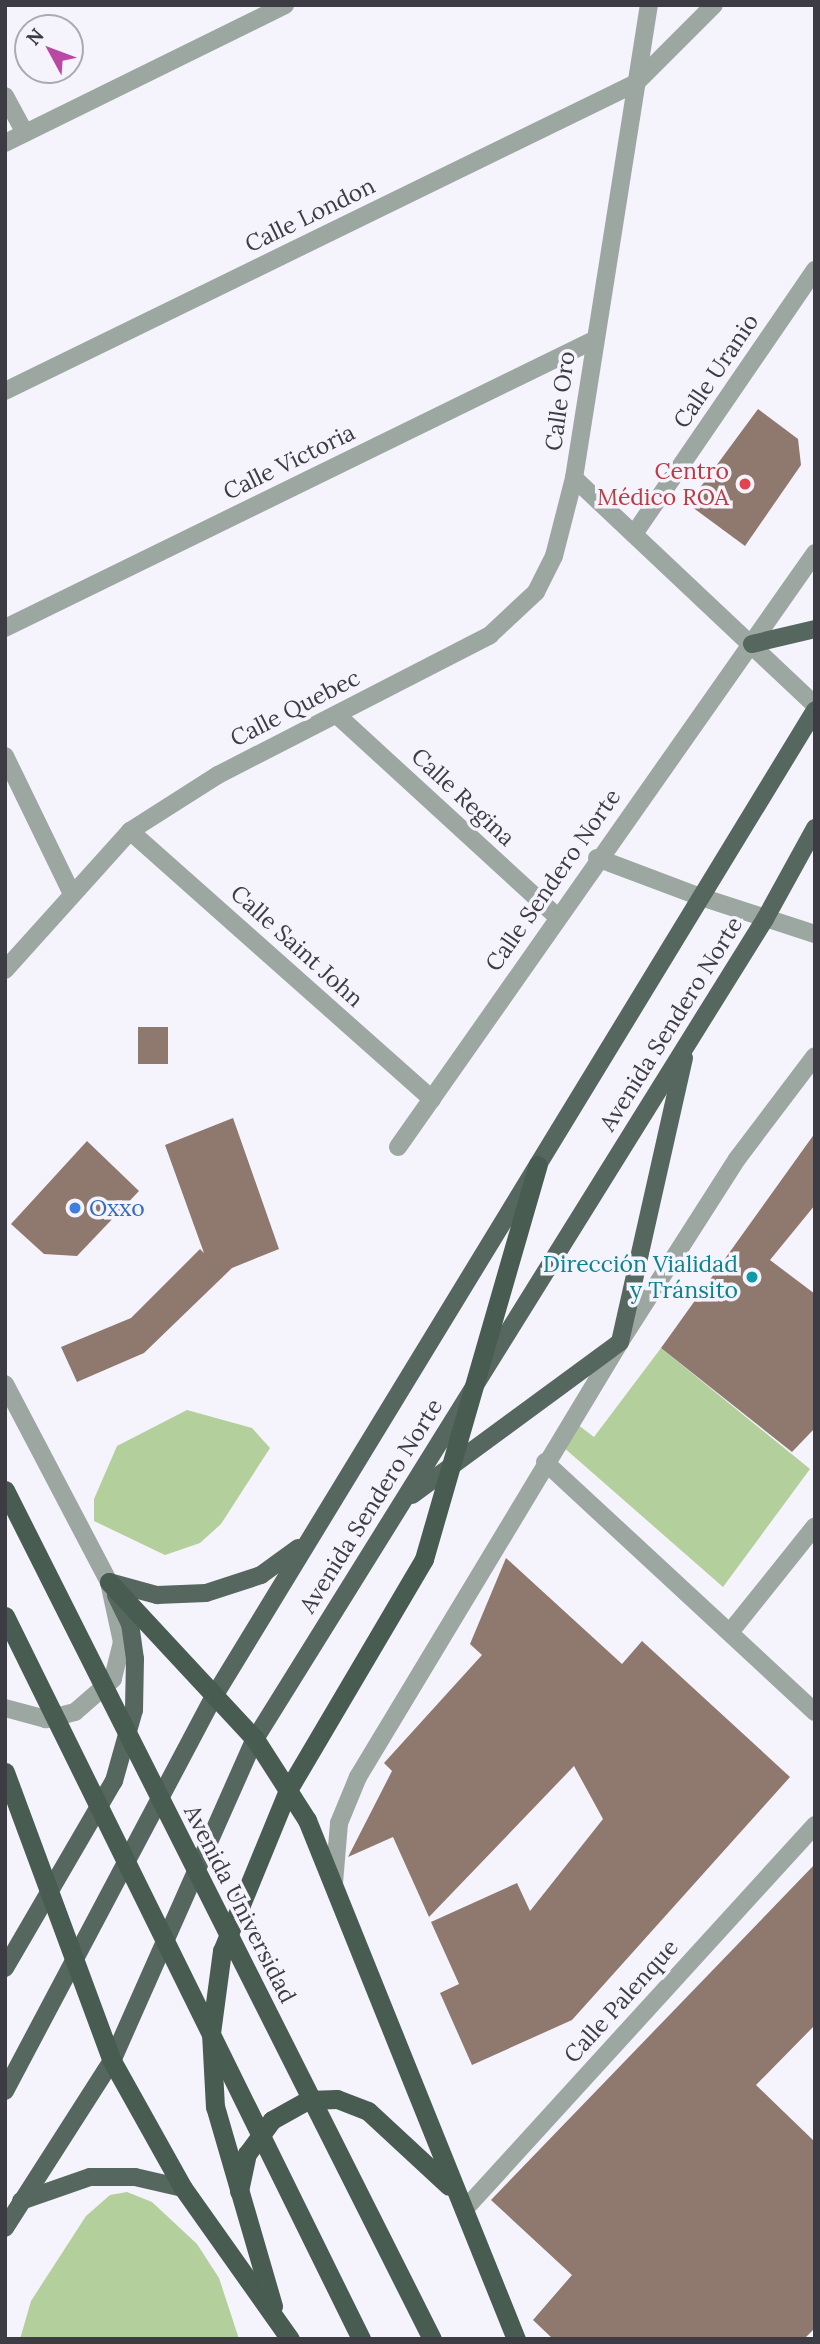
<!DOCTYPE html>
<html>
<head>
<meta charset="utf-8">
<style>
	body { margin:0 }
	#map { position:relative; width:820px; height:2344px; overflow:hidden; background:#f5f3fc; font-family:Lora,serif }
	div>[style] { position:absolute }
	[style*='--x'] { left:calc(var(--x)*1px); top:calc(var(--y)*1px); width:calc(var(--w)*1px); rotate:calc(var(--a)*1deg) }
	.green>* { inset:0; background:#b3cf9c }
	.building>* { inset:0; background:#8f796f; transform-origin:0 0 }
	.minor>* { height:18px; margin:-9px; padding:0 9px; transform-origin:9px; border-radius:9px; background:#9da7a1 }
	.tertiary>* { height:18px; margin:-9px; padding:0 9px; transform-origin:9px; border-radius:9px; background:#9da7a1 }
	.primary>* { height:18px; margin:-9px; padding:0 9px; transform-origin:9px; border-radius:9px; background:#55675e }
	.trunk>* { height:19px; margin:-9.5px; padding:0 9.5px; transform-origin:9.5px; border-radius:9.5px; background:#485c52 }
	.trunk-bridge>* { height:19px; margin:-9.5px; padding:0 9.5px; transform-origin:9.5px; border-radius:9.5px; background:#485c52 }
	.dots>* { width:19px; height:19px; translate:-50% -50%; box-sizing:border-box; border:4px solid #f5f3fc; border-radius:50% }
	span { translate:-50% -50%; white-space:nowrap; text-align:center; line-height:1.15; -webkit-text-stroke:7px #f5f3fc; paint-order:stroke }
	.street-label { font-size:23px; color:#3d3c45 }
	.health-label { font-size:23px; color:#be3a42 }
	.right { translate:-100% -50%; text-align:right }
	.shop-label { font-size:23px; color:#366cbe }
	.left { translate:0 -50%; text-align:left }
	.culture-label { font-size:23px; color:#0d838f }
	.frame { position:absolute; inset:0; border:7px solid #3d3c45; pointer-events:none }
	.north { position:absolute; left:14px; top:14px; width:70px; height:70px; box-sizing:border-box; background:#f5f3fc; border:2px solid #abaab3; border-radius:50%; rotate:311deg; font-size:19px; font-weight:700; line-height:28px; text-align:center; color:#3d3c45 }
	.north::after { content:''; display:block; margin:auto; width:24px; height:32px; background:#ba49a6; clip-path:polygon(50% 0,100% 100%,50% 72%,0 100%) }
</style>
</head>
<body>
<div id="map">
	<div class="green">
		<div style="clip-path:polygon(661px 1348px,810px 1469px,723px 1587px,562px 1446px,573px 1421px,594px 1437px)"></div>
		<div style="clip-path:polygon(187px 1410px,252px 1428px,270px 1448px,221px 1524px,200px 1543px,165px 1555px,94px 1521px,94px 1499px,117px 1446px)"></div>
		<div style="clip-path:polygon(127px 2192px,152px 2202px,197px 2244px,219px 2278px,239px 2339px,20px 2339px,31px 2301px,86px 2216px,110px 2195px)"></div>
	</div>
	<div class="building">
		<div style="clip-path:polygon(758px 409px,798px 439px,801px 465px,745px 546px,688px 504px)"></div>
		<div style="left:138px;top:1027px;width:30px;height:37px"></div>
		<div style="clip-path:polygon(233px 1118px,279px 1249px,232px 1268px,144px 1353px,77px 1382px,61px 1347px,131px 1318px,200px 1249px,204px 1253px,165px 1145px)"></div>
		<div style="clip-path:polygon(815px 1133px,815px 1205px,770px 1260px,815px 1294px,815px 1428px,792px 1452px,661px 1348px)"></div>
		<div style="clip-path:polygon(87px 1141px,139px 1191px,77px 1256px,44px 1254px,11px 1224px)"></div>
		<div style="clip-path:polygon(506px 1558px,622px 1664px,642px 1641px,790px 1777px,572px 2020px,472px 2065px,440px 1993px,459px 1984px,431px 1922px,517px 1883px,530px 1911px,603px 1819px,574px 1766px,429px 1917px,393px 1837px,348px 1857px,392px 1771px,384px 1763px,482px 1655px,470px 1644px)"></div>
		<div style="clip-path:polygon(815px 1864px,815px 2025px,756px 2085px,815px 2142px,815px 2328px,804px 2339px,553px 2339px,533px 2320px,572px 2275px,491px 2200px)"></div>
	</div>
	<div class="minor">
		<div style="--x:5;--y:96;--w:42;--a:61.6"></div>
		<div style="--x:5;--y:143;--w:312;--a:-26.2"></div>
		<div style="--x:5;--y:391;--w:702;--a:-26.02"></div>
		<div style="--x:636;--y:83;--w:110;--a:-45"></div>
		<div style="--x:574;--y:478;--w:331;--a:43.3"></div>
		<div style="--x:634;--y:534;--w:320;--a:-55.6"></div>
		<div style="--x:5;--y:628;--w:656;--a:-26.06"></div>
		<div style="--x:337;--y:715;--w:297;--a:42.5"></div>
		<div style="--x:5;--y:756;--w:153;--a:64.1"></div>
		<div style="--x:130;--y:831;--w:404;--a:41.6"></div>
		<div style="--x:597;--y:858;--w:111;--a:20.6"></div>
		<div style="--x:5;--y:970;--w:187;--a:-48"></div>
		<div style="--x:130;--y:831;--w:104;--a:-32.5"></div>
		<div style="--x:218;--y:775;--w:306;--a:-27.2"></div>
		<div style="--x:490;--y:635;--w:63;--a:-43.1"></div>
		<div style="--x:536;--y:592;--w:40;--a:-63.4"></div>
		<div style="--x:554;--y:556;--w:81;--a:-75.6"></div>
		<div style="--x:574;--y:478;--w:479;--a:-81"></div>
		<div style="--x:398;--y:1147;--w:726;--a:-54.93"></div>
		<div style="--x:545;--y:1462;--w:368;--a:42.8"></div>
		<div style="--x:731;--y:1631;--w:134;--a:-51.3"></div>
		<div style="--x:334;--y:1883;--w:60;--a:-85.2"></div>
		<div style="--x:339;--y:1823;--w:50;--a:-67.6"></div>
		<div style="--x:358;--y:1777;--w:508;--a:-58.94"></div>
		<div style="--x:620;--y:1342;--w:217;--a:-57.4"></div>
		<div style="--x:737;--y:1159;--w:129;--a:-52.9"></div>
		<div style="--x:464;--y:2210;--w:521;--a:-47.64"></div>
	</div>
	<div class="tertiary">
		<div style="--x:701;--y:897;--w:120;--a:18"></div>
		<div style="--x:5;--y:1384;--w:224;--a:62.3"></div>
		<div style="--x:109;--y:1582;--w:61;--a:77.8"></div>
		<div style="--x:122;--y:1642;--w:38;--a:104"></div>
		<div style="--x:113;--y:1679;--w:50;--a:139"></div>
		<div style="--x:75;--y:1712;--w:30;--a:166"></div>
		<div style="--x:46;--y:1719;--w:42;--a:-165"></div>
	</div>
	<div class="primary">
		<div style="--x:752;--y:644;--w:65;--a:-13.4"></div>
		<div style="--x:412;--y:1495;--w:258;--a:-36.3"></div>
		<div style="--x:620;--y:1342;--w:291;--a:-77.3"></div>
		<div style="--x:109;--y:1582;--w:50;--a:15.2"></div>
		<div style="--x:157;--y:1595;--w:49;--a:-2.3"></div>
		<div style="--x:206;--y:1593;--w:58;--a:-18.1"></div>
		<div style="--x:261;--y:1575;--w:46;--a:-36.1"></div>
		<div style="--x:5;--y:1968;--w:216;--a:-59.8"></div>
		<div style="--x:114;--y:1781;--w:74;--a:-74.3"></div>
		<div style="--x:134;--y:1710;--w:51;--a:-88.9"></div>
		<div style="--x:135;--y:1659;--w:35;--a:-98"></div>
		<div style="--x:130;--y:1624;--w:32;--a:-116"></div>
		<div style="--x:5;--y:2091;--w:450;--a:-62.1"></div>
		<div style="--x:216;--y:1693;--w:1151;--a:-58.64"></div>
		<div style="--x:21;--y:2201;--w:73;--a:-19.2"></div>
		<div style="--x:90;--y:2177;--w:45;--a:0"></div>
		<div style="--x:135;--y:2177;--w:49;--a:12.9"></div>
		<div style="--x:5;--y:2228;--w:198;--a:-57.4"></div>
		<div style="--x:112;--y:2061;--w:352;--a:-66.1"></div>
		<div style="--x:255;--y:1739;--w:966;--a:-58.12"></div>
		<div style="--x:765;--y:919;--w:104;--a:-61.2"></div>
	</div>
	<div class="trunk">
		<div style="--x:109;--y:1582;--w:214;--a:47.1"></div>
		<div style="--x:255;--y:1739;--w:96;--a:57.3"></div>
		<div style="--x:307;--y:1820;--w:560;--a:68.07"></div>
		<div style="--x:5;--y:1772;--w:308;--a:69.7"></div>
		<div style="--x:112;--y:2061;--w:145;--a:60.8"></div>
		<div style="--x:183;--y:2188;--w:185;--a:54.7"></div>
		<div style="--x:239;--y:2191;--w:38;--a:-78"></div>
		<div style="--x:247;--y:2154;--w:42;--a:-53.7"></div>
		<div style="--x:272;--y:2120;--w:41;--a:-29.1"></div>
		<div style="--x:308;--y:2100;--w:29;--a:-2"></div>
		<div style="--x:337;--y:2099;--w:33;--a:21"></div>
		<div style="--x:368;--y:2111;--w:110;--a:42.8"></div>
		<div style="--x:273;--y:2306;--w:207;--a:-106.2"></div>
		<div style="--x:215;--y:2107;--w:74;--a:-93.1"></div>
		<div style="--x:211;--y:2033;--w:83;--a:-82.4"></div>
		<div style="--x:222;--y:1951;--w:174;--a:-67.7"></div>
		<div style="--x:288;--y:1790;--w:268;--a:-59.5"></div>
		<div style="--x:424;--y:1559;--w:410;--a:-73.9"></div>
	</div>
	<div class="trunk-bridge">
		<div style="--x:5;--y:1490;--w:950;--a:63.3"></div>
		<div style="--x:5;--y:1616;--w:806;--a:63.78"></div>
	</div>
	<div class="dots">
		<div style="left:745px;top:484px;background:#e0444e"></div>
		<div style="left:75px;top:1208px;background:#3f7fe0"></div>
		<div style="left:752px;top:1277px;background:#0f9aa8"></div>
	</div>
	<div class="street-label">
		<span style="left:310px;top:215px;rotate:-26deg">Calle London</span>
		<span style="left:716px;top:371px;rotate:-56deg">Calle Uranio</span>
		<span style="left:560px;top:401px;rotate:-82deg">Calle Oro</span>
		<span style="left:289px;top:462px;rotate:-26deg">Calle Victoria</span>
		<span style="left:295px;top:708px;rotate:-27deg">Calle Quebec</span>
		<span style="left:463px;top:797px;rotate:43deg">Calle Regina</span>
		<span style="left:553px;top:880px;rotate:-55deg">Calle Sendero Norte</span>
		<span style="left:297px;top:946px;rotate:42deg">Calle Saint John</span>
		<span style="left:671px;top:1024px;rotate:-58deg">Avenida Sendero Norte</span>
		<span style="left:371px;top:1506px;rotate:-58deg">Avenida Sendero Norte</span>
		<span style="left:240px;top:1904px;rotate:63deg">Avenida Universidad</span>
		<span style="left:621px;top:2001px;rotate:-48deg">Calle Palenque</span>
	</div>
	<div class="health-label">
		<span class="right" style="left:729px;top:484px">Centro<br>Médico ROA</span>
	</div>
	<div class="shop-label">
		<span class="left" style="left:89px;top:1208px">Oxxo</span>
	</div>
	<div class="culture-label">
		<span class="right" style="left:738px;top:1277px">Dirección Vialidad<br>y Tránsito</span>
	</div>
	<div class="frame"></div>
	<div class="north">N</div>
</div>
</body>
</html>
